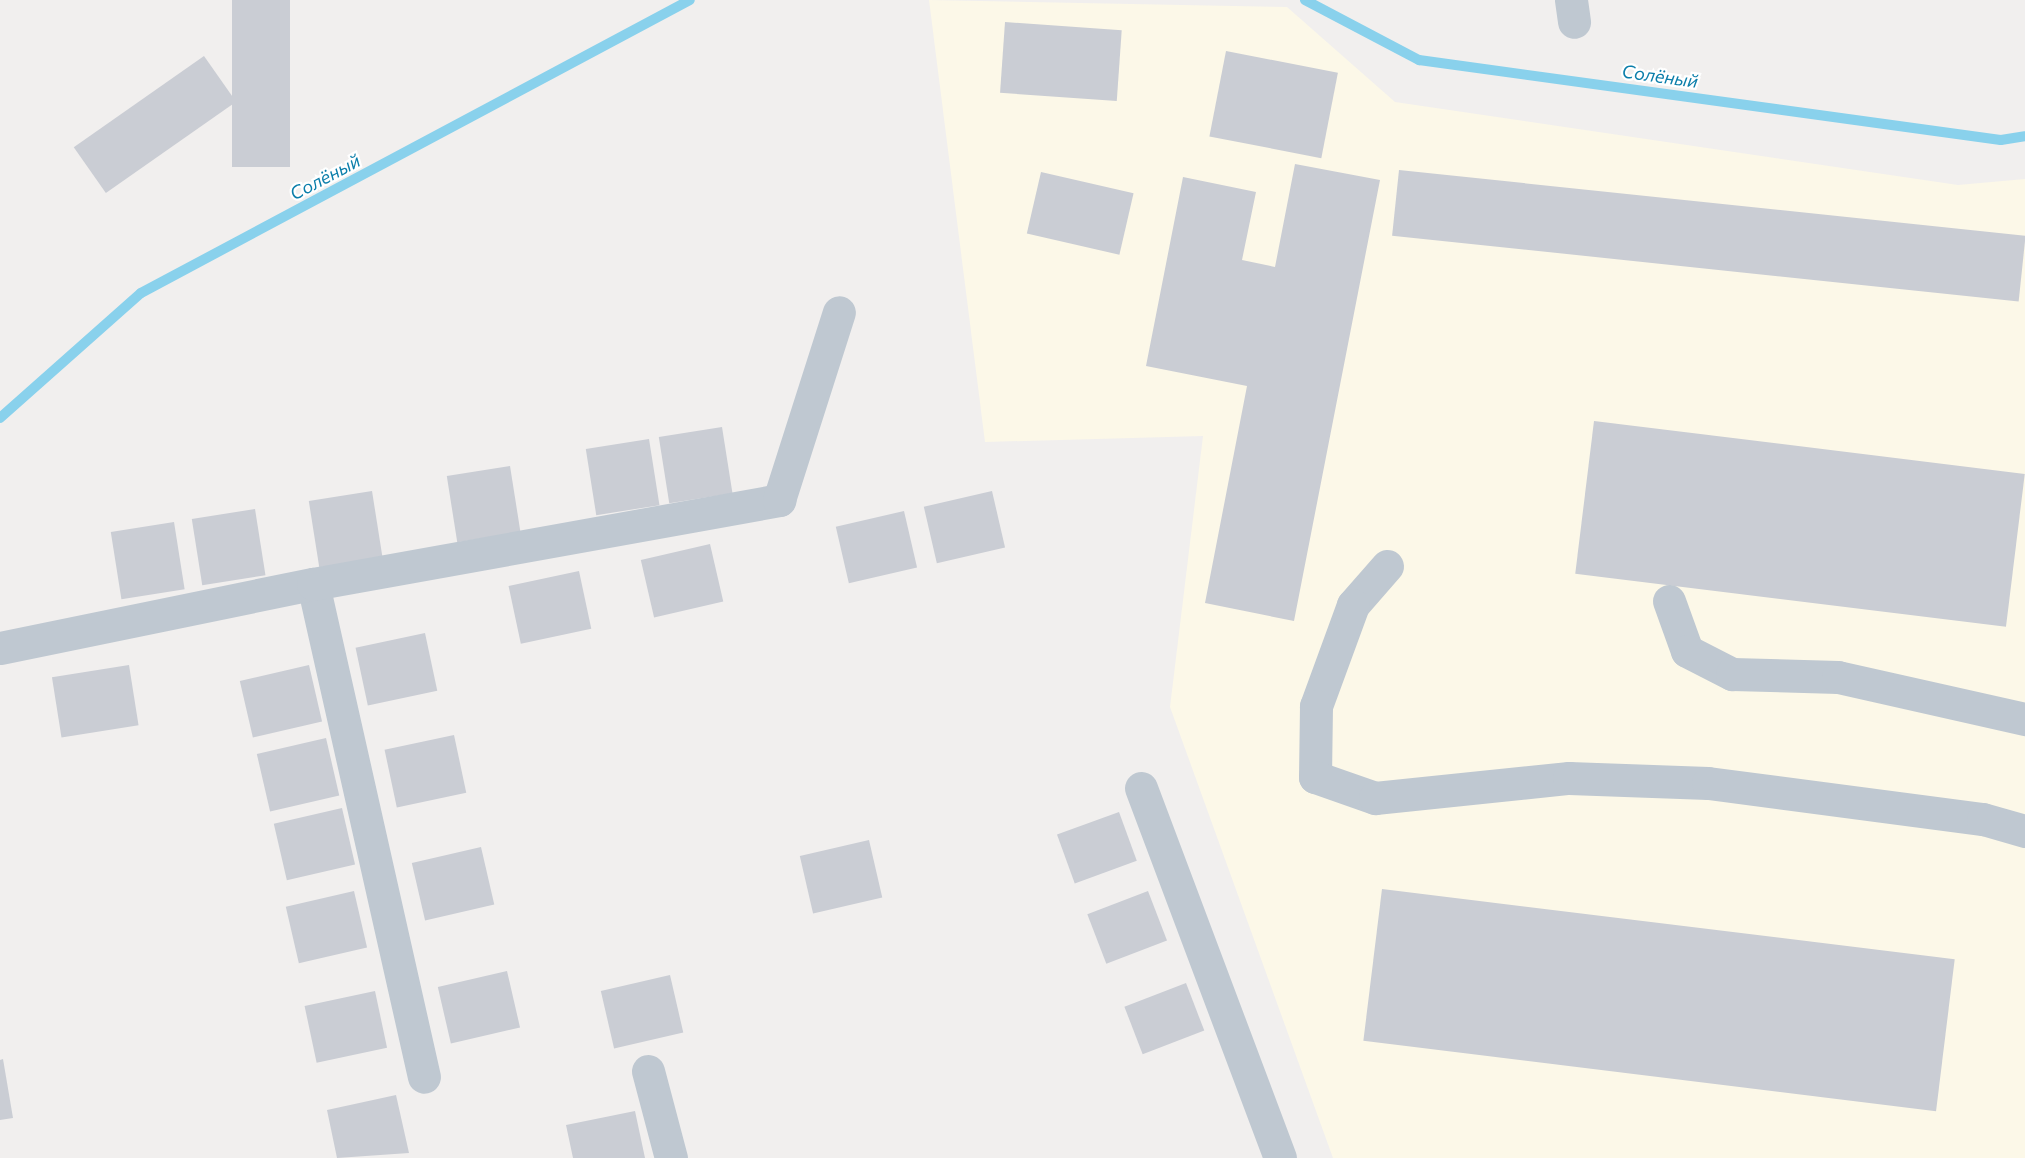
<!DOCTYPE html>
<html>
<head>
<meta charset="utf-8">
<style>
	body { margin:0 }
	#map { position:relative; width:2025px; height:1158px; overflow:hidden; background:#f1efee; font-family:Commissioner,sans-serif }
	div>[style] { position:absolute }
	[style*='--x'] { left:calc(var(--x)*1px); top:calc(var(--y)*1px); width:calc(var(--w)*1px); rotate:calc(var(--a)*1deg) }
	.commercial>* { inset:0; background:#fcf8e8 }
	.stream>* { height:10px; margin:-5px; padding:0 5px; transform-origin:5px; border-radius:5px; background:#89d1ec }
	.building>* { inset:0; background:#cacdd4; transform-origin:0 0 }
	.minor>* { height:33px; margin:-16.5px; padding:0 16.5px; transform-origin:16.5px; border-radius:16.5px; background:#bfc8d1 }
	span { translate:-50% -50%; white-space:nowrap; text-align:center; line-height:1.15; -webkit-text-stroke:4.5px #fff; paint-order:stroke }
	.water-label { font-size:18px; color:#0b7eaa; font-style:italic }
</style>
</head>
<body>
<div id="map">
	<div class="commercial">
		<div style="clip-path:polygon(929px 0,1287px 7px,1395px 102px,1958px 185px,2025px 179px,2025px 1158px,1333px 1158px,1170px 707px,1203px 436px,985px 442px)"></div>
	</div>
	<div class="stream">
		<div style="--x:1305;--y:0;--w:129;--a:27.8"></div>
		<div style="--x:1419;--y:60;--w:587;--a:7.83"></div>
		<div style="--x:2001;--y:140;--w:24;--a:-9"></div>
		<div style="--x:0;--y:418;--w:188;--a:-41.6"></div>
		<div style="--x:141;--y:293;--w:622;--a:-28.09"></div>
	</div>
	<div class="building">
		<div style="left:232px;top:0;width:58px;height:167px"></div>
		<div style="left:1005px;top:22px;width:117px;height:71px;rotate:4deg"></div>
		<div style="left:1226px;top:51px;width:114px;height:87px;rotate:11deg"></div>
		<div style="left:204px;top:56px;width:56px;height:159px;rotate:55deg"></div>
		<div style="clip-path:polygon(1295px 164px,1380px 180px,1294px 621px,1205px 603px,1247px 386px,1146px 366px,1183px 177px,1256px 192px,1242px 260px,1275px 267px)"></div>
		<div style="left:1399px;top:170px;width:630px;height:66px;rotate:6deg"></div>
		<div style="left:1041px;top:172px;width:95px;height:63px;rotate:13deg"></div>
		<div style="left:1594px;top:421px;width:434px;height:154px;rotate:7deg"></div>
		<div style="left:722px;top:427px;width:67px;height:64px;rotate:81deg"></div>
		<div style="left:649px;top:439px;width:67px;height:64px;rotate:81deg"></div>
		<div style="left:510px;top:466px;width:67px;height:64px;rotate:81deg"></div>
		<div style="left:372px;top:491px;width:67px;height:64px;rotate:81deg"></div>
		<div style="left:992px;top:491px;width:58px;height:70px;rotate:77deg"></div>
		<div style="left:255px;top:509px;width:67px;height:64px;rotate:81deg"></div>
		<div style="left:904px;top:511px;width:58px;height:70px;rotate:77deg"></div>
		<div style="left:174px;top:522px;width:68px;height:64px;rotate:81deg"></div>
		<div style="left:710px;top:544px;width:59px;height:71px;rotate:77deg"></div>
		<div style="left:579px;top:571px;width:59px;height:72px;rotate:78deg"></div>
		<div style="left:425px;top:633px;width:59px;height:71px;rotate:78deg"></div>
		<div style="left:129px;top:665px;width:61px;height:78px;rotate:81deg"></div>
		<div style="left:309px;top:665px;width:58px;height:71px;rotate:77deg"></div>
		<div style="left:454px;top:735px;width:59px;height:71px;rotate:78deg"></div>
		<div style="left:326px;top:738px;width:59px;height:71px;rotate:77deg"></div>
		<div style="left:342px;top:808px;width:58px;height:70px;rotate:77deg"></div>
		<div style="left:1119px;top:812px;width:52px;height:66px;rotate:70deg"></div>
		<div style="left:869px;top:840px;width:59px;height:71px;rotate:77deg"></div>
		<div style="left:481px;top:847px;width:59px;height:71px;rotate:77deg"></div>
		<div style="left:1382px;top:889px;width:577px;height:153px;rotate:7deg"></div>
		<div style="left:354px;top:891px;width:58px;height:70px;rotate:77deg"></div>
		<div style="left:1148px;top:891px;width:53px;height:65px;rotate:69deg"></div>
		<div style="left:507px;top:971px;width:58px;height:71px;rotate:77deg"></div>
		<div style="left:670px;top:975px;width:59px;height:71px;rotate:77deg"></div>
		<div style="left:1186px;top:983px;width:51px;height:66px;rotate:69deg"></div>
		<div style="left:375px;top:991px;width:58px;height:72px;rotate:78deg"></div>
		<div style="clip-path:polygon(3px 1059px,13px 1118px,0 1120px,0 1060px)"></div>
		<div style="clip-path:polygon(396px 1095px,409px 1153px,337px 1158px,327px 1110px)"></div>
		<div style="clip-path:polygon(635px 1111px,645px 1158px,573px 1158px,566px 1125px)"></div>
	</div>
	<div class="minor">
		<div style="--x:1571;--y:0;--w:22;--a:82"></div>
		<div style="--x:1387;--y:566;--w:52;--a:131.1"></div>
		<div style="--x:1353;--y:605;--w:108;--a:110.1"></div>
		<div style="--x:1316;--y:706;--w:71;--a:90.8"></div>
		<div style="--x:1315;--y:777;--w:64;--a:19.3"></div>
		<div style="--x:1375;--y:798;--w:195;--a:-5.9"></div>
		<div style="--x:1569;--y:778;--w:139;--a:2.1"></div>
		<div style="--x:1708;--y:783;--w:277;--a:7.5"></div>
		<div style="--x:1983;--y:819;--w:44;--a:15.9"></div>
		<div style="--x:313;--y:584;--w:505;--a:77.31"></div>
		<div style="--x:1669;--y:601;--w:53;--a:70.2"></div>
		<div style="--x:1687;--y:651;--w:51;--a:27.1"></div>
		<div style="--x:1732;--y:674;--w:106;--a:1.6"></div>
		<div style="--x:1838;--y:677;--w:192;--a:12.7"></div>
		<div style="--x:0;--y:648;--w:319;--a:-11.6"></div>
		<div style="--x:313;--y:584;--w:474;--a:-10.2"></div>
		<div style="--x:779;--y:500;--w:197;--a:-72.3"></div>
		<div style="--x:1141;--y:788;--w:395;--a:69.4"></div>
		<div style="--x:648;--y:1071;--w:90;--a:75.2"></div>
	</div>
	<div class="water-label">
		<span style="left:1660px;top:76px;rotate:8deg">Солёный</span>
		<span style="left:325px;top:177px;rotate:-28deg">Солёный</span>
	</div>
</div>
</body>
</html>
